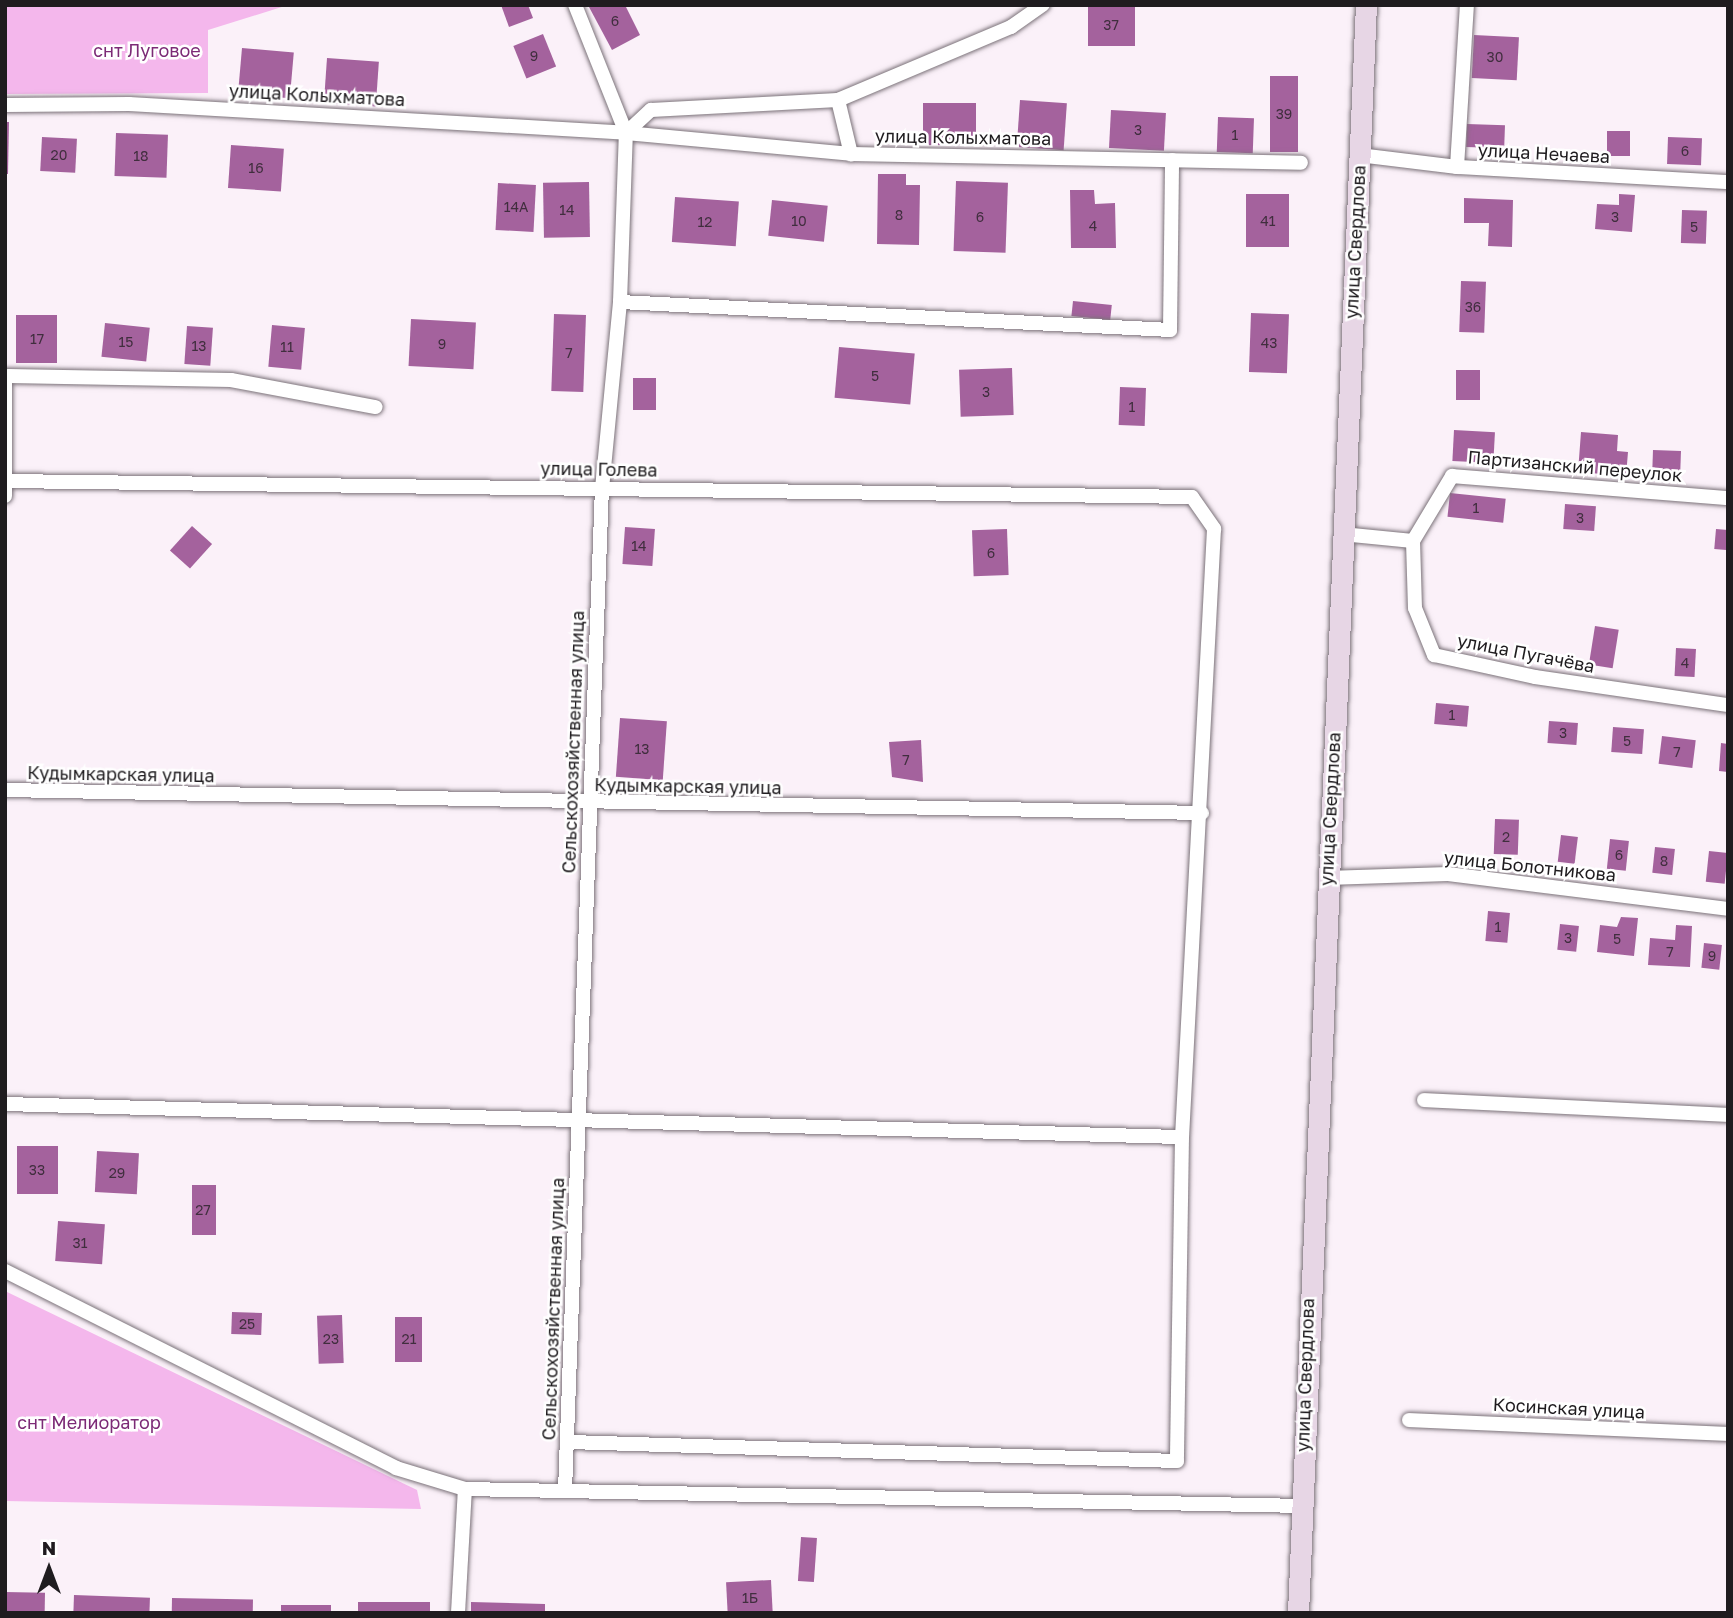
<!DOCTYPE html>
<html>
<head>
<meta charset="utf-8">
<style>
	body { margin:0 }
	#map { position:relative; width:1733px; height:1618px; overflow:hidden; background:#fbf1f9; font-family:"Golos Text",sans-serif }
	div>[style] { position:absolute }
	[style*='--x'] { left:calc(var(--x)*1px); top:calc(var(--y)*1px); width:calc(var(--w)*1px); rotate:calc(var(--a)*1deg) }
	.green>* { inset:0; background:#f4b7ec }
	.building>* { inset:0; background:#a4629d; transform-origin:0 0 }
	.roads { filter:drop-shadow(0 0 2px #7b7279) drop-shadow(0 0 2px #7b7279) }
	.street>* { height:14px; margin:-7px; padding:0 7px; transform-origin:7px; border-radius:7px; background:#fff }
	.secondary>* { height:21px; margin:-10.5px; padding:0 10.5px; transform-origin:10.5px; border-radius:10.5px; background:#e7d6e5 }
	span { translate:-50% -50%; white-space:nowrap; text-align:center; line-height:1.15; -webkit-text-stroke:5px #fff; paint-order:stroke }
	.number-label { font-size:14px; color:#402e3e }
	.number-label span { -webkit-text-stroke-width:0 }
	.park-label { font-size:18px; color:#7c2a76 }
	.street-label { font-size:18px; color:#1f1c1f }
	.frame { position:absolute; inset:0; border:7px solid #1f1c1f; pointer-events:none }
	.north { position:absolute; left:14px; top:1534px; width:70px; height:70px; -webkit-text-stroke:5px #fff; paint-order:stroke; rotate:0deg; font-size:19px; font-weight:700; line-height:28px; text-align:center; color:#1f1c1f }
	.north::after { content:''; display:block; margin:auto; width:24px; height:32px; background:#1f1c1f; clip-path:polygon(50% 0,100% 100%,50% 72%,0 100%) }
</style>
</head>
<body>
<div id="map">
	<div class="green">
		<div style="clip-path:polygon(5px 5px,288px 5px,208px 30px,208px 93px,5px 94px)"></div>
		<div style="clip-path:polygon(5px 1291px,417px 1490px,421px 1509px,5px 1501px)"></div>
	</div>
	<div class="building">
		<div style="clip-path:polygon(501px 5px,528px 5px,533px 18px,509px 27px)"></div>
		<div style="clip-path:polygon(625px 5px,640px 35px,612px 50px,589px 7px)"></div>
		<div style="left:1088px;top:5px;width:47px;height:41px"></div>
		<div style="left:543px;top:34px;width:35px;height:32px;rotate:68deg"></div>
		<div style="left:1474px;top:35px;width:45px;height:43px;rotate:3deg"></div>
		<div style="left:242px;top:48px;width:52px;height:46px;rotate:5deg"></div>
		<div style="left:327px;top:58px;width:52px;height:45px;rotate:4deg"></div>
		<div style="left:1270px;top:76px;width:28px;height:76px"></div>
		<div style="left:1020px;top:100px;width:47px;height:47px;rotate:4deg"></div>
		<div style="left:923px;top:103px;width:53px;height:42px"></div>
		<div style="left:1111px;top:110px;width:55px;height:38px;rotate:3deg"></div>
		<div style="left:1218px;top:117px;width:36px;height:35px;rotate:2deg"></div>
		<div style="clip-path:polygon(5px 122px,9px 122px,8px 174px,5px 174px)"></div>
		<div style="left:1467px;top:124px;width:38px;height:23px;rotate:2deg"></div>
		<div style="left:1607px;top:131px;width:23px;height:25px"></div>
		<div style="left:116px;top:133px;width:52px;height:43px;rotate:2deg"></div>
		<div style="left:42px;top:137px;width:35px;height:34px;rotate:3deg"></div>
		<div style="left:1668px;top:137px;width:34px;height:27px;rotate:2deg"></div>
		<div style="left:231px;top:145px;width:53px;height:43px;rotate:4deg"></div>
		<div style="clip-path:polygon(878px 174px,906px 174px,906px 185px,920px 185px,919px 245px,877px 244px)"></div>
		<div style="left:956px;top:181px;width:52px;height:70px;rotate:2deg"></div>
		<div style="left:589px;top:182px;width:55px;height:46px;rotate:89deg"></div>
		<div style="left:498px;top:183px;width:38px;height:47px;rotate:3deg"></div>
		<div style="clip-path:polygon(1070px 190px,1094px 190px,1095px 204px,1115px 203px,1116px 248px,1071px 248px)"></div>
		<div style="left:1289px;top:194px;width:53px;height:43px;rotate:90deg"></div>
		<div style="clip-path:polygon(1619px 194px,1635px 195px,1632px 232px,1595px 229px,1597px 204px,1619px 205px)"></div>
		<div style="left:675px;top:197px;width:64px;height:45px;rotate:4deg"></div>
		<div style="clip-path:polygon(1464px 198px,1513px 200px,1512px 247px,1488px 246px,1489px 223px,1464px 223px)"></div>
		<div style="left:772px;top:200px;width:56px;height:36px;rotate:6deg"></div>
		<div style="left:1682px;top:210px;width:25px;height:33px;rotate:2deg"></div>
		<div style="left:1461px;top:281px;width:25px;height:51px;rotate:2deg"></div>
		<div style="left:1073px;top:301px;width:39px;height:15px;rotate:6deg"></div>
		<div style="left:1251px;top:313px;width:38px;height:59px;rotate:2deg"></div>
		<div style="left:554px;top:314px;width:32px;height:77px;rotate:2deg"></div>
		<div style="left:16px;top:315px;width:41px;height:48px"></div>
		<div style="left:411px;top:319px;width:65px;height:47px;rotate:3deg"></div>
		<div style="left:105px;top:323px;width:45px;height:34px;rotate:6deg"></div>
		<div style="left:272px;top:325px;width:33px;height:42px;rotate:5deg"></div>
		<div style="left:187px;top:326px;width:26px;height:38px;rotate:4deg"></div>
		<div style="left:839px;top:347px;width:76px;height:51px;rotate:5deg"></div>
		<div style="left:1012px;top:368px;width:47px;height:53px;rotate:88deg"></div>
		<div style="left:1456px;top:370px;width:24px;height:30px"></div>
		<div style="left:633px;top:378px;width:23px;height:32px"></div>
		<div style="left:1120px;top:387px;width:26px;height:38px;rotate:2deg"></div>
		<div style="left:1454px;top:430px;width:41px;height:31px;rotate:3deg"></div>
		<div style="clip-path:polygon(1581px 432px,1618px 435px,1617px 451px,1628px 452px,1626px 476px,1578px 472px)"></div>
		<div style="left:1653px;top:450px;width:28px;height:24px;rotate:2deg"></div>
		<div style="left:1450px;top:493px;width:56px;height:24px;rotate:6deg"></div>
		<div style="left:1565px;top:504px;width:31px;height:25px;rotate:4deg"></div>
		<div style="left:192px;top:526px;width:27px;height:33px;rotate:42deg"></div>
		<div style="left:625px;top:527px;width:30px;height:37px;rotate:4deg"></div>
		<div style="left:1007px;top:529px;width:46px;height:35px;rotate:88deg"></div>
		<div style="left:1716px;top:529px;width:12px;height:20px;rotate:5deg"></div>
		<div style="left:1595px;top:626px;width:24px;height:39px;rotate:9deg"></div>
		<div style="left:1676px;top:648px;width:20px;height:28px;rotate:3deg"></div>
		<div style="left:1436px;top:703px;width:33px;height:21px;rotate:5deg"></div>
		<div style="left:620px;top:718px;width:47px;height:59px;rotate:4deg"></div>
		<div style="left:1549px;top:721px;width:29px;height:22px;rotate:4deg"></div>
		<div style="left:1613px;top:727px;width:31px;height:25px;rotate:4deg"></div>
		<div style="left:1662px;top:736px;width:34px;height:28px;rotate:7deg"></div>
		<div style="clip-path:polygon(921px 740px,923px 782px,892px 777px,889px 742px)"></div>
		<div style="clip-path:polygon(1721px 743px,1728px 744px,1728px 772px,1719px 771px)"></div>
		<div style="left:1495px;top:819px;width:24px;height:35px;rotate:2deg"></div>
		<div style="left:1561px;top:835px;width:17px;height:27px;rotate:7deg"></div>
		<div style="left:1610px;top:839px;width:19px;height:30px;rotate:6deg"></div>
		<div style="left:1655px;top:847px;width:20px;height:26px;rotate:6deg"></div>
		<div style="left:1709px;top:851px;width:19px;height:31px;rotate:6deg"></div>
		<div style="left:1488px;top:911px;width:22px;height:30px;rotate:5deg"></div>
		<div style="clip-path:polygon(1621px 917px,1638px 918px,1634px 956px,1597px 952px,1600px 925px,1617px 927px)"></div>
		<div style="left:1560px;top:924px;width:19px;height:26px;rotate:6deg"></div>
		<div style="clip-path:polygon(1676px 925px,1692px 926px,1690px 967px,1648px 965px,1650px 938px,1675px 940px)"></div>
		<div style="left:1704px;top:943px;width:18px;height:25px;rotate:6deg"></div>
		<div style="left:17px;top:1146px;width:41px;height:48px"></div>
		<div style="left:97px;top:1151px;width:42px;height:41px;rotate:3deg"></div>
		<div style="left:192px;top:1185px;width:24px;height:50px"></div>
		<div style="left:58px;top:1221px;width:47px;height:40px;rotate:4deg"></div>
		<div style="left:232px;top:1312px;width:30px;height:22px;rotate:2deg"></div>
		<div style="left:342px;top:1315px;width:48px;height:25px;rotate:88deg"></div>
		<div style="left:395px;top:1317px;width:27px;height:45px"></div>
		<div style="left:801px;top:1537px;width:16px;height:44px;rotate:4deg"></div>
		<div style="left:771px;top:1580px;width:33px;height:45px;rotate:87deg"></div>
		<div style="left:5px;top:1592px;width:40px;height:21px;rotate:1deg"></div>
		<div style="left:74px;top:1595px;width:76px;height:18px;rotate:2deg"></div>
		<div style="left:172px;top:1598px;width:81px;height:15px;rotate:1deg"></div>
		<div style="left:358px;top:1602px;width:72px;height:11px"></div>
		<div style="clip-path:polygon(471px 1602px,545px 1604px,545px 1613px,471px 1613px)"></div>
		<div style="left:281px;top:1605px;width:50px;height:8px"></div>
	</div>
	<div class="roads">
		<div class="street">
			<div style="--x:838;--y:100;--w:56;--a:76.5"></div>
			<div style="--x:5;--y:105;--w:124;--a:-0.5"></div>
			<div style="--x:129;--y:104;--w:498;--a:3.3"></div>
			<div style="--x:626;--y:133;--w:34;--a:-43"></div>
			<div style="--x:651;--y:110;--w:187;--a:-3.1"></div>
			<div style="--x:838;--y:100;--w:188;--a:-22.9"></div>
			<div style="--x:1011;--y:27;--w:39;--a:-35"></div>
			<div style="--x:626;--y:133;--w:226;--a:5.3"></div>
			<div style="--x:851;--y:154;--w:450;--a:1.1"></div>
			<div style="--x:1359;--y:155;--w:99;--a:7"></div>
			<div style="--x:1457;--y:167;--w:271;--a:3.2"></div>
			<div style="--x:1457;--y:167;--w:162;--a:-86.5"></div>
			<div style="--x:620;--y:302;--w:551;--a:2.91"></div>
			<div style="--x:1170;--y:330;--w:170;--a:-89.3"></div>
			<div style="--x:5;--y:376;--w:120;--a:90"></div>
			<div style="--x:8;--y:376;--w:223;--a:1"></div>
			<div style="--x:231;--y:380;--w:147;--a:10.6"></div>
			<div style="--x:6;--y:481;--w:1186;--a:0.77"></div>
			<div style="--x:1192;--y:497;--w:39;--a:55"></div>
			<div style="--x:1214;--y:529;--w:609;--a:93.01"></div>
			<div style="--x:1182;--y:1137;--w:324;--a:90.9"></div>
			<div style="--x:1177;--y:1461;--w:608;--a:-178.21"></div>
			<div style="--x:1342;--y:534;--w:71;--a:5.6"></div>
			<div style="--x:1413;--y:541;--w:67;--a:88.3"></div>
			<div style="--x:1415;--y:608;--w:51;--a:68"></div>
			<div style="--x:1434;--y:655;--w:103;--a:12.3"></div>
			<div style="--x:1535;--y:677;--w:195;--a:8.3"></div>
			<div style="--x:1413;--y:541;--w:76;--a:-59"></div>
			<div style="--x:1452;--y:476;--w:277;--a:4.6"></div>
			<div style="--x:5;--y:790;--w:1197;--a:1.1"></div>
			<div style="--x:1327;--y:878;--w:121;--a:-1.9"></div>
			<div style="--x:1448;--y:874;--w:282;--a:7.1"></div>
			<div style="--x:1424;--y:1100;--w:304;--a:2.8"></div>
			<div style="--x:5;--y:1104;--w:1177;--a:1.61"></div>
			<div style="--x:5;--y:1271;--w:438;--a:26.7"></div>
			<div style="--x:396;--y:1468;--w:72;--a:16.9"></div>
			<div style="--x:465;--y:1489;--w:836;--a:1.16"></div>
			<div style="--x:1409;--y:1420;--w:319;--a:2.5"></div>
			<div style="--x:565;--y:1491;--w:1003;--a:-87.89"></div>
			<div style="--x:602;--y:489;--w:188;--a:-84.5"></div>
			<div style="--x:620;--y:302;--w:169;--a:-88"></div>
			<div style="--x:626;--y:133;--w:138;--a:-111.7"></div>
			<div style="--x:458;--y:1613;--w:124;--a:-86.8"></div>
		</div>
		<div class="secondary">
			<div style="--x:1298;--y:1613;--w:1609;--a:-87.58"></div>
		</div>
	</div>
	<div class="number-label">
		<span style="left:615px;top:21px">6</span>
		<span style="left:1111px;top:25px">37</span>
		<span style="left:534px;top:56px">9</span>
		<span style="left:1495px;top:57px">30</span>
		<span style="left:1284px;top:114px">39</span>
		<span style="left:1138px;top:130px">3</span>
		<span style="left:1235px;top:135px">1</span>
		<span style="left:1685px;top:151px">6</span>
		<span style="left:59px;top:155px">20</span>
		<span style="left:141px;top:156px">18</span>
		<span style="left:256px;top:168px">16</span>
		<span style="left:516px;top:207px">14А</span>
		<span style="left:567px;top:210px">14</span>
		<span style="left:899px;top:215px">8</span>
		<span style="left:980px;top:217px">6</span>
		<span style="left:1615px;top:217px">3</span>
		<span style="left:799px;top:221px">10</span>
		<span style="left:1268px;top:221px">41</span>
		<span style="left:705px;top:222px">12</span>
		<span style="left:1093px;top:226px">4</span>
		<span style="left:1694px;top:227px">5</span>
		<span style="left:1473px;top:307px">36</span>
		<span style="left:37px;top:339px">17</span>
		<span style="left:126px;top:342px">15</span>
		<span style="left:1269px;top:343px">43</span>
		<span style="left:442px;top:344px">9</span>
		<span style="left:199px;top:346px">13</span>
		<span style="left:287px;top:347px">11</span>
		<span style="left:569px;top:353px">7</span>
		<span style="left:875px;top:376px">5</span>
		<span style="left:986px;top:392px">3</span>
		<span style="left:1132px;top:407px">1</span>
		<span style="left:1476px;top:508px">1</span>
		<span style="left:1580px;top:518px">3</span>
		<span style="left:639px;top:546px">14</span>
		<span style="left:991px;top:553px">6</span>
		<span style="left:1685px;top:663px">4</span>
		<span style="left:1452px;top:715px">1</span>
		<span style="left:1563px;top:733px">3</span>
		<span style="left:1627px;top:741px">5</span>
		<span style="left:642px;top:749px">13</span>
		<span style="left:1677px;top:752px">7</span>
		<span style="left:906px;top:760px">7</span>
		<span style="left:1506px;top:837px">2</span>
		<span style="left:1619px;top:855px">6</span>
		<span style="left:1664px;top:861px">8</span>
		<span style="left:1498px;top:927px">1</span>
		<span style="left:1568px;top:938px">3</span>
		<span style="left:1617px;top:939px">5</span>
		<span style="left:1670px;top:952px">7</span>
		<span style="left:1712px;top:956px">9</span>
		<span style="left:37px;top:1170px">33</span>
		<span style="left:117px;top:1173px">29</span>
		<span style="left:203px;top:1210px">27</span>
		<span style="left:80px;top:1243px">31</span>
		<span style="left:247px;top:1324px">25</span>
		<span style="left:331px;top:1339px">23</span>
		<span style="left:409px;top:1339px">21</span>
		<span style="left:750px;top:1598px">1Б</span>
	</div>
	<div class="park-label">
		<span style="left:147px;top:50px">снт Луговое</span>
		<span style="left:89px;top:1422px">снт Мелиоратор</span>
	</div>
	<div class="street-label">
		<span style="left:317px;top:95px;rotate:3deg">улица Колыхматова</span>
		<span style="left:963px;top:137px;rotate:1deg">улица Колыхматова</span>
		<span style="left:1544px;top:153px;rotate:3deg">улица Нечаева</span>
		<span style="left:1355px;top:242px;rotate:-87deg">улица Свердлова</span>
		<span style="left:1575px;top:466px;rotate:5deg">Партизанский переулок</span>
		<span style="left:599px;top:469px;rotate:1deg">улица Голева</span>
		<span style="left:1526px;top:653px;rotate:11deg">улица Пугачёва</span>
		<span style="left:573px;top:742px;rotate:-88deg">Сельскохозяйственная улица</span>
		<span style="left:121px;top:774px;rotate:1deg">Кудымкарская улица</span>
		<span style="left:688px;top:786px;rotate:1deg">Кудымкарская улица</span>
		<span style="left:1330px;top:809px;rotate:-87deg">улица Свердлова</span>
		<span style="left:1530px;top:866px;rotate:6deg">улица Болотникова</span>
		<span style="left:553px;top:1309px;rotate:-88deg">Сельскохозяйственная улица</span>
		<span style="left:1305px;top:1375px;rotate:-88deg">улица Свердлова</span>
		<span style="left:1569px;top:1408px;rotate:3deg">Косинская улица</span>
	</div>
	<div class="frame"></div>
	<div class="north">N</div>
</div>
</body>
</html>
